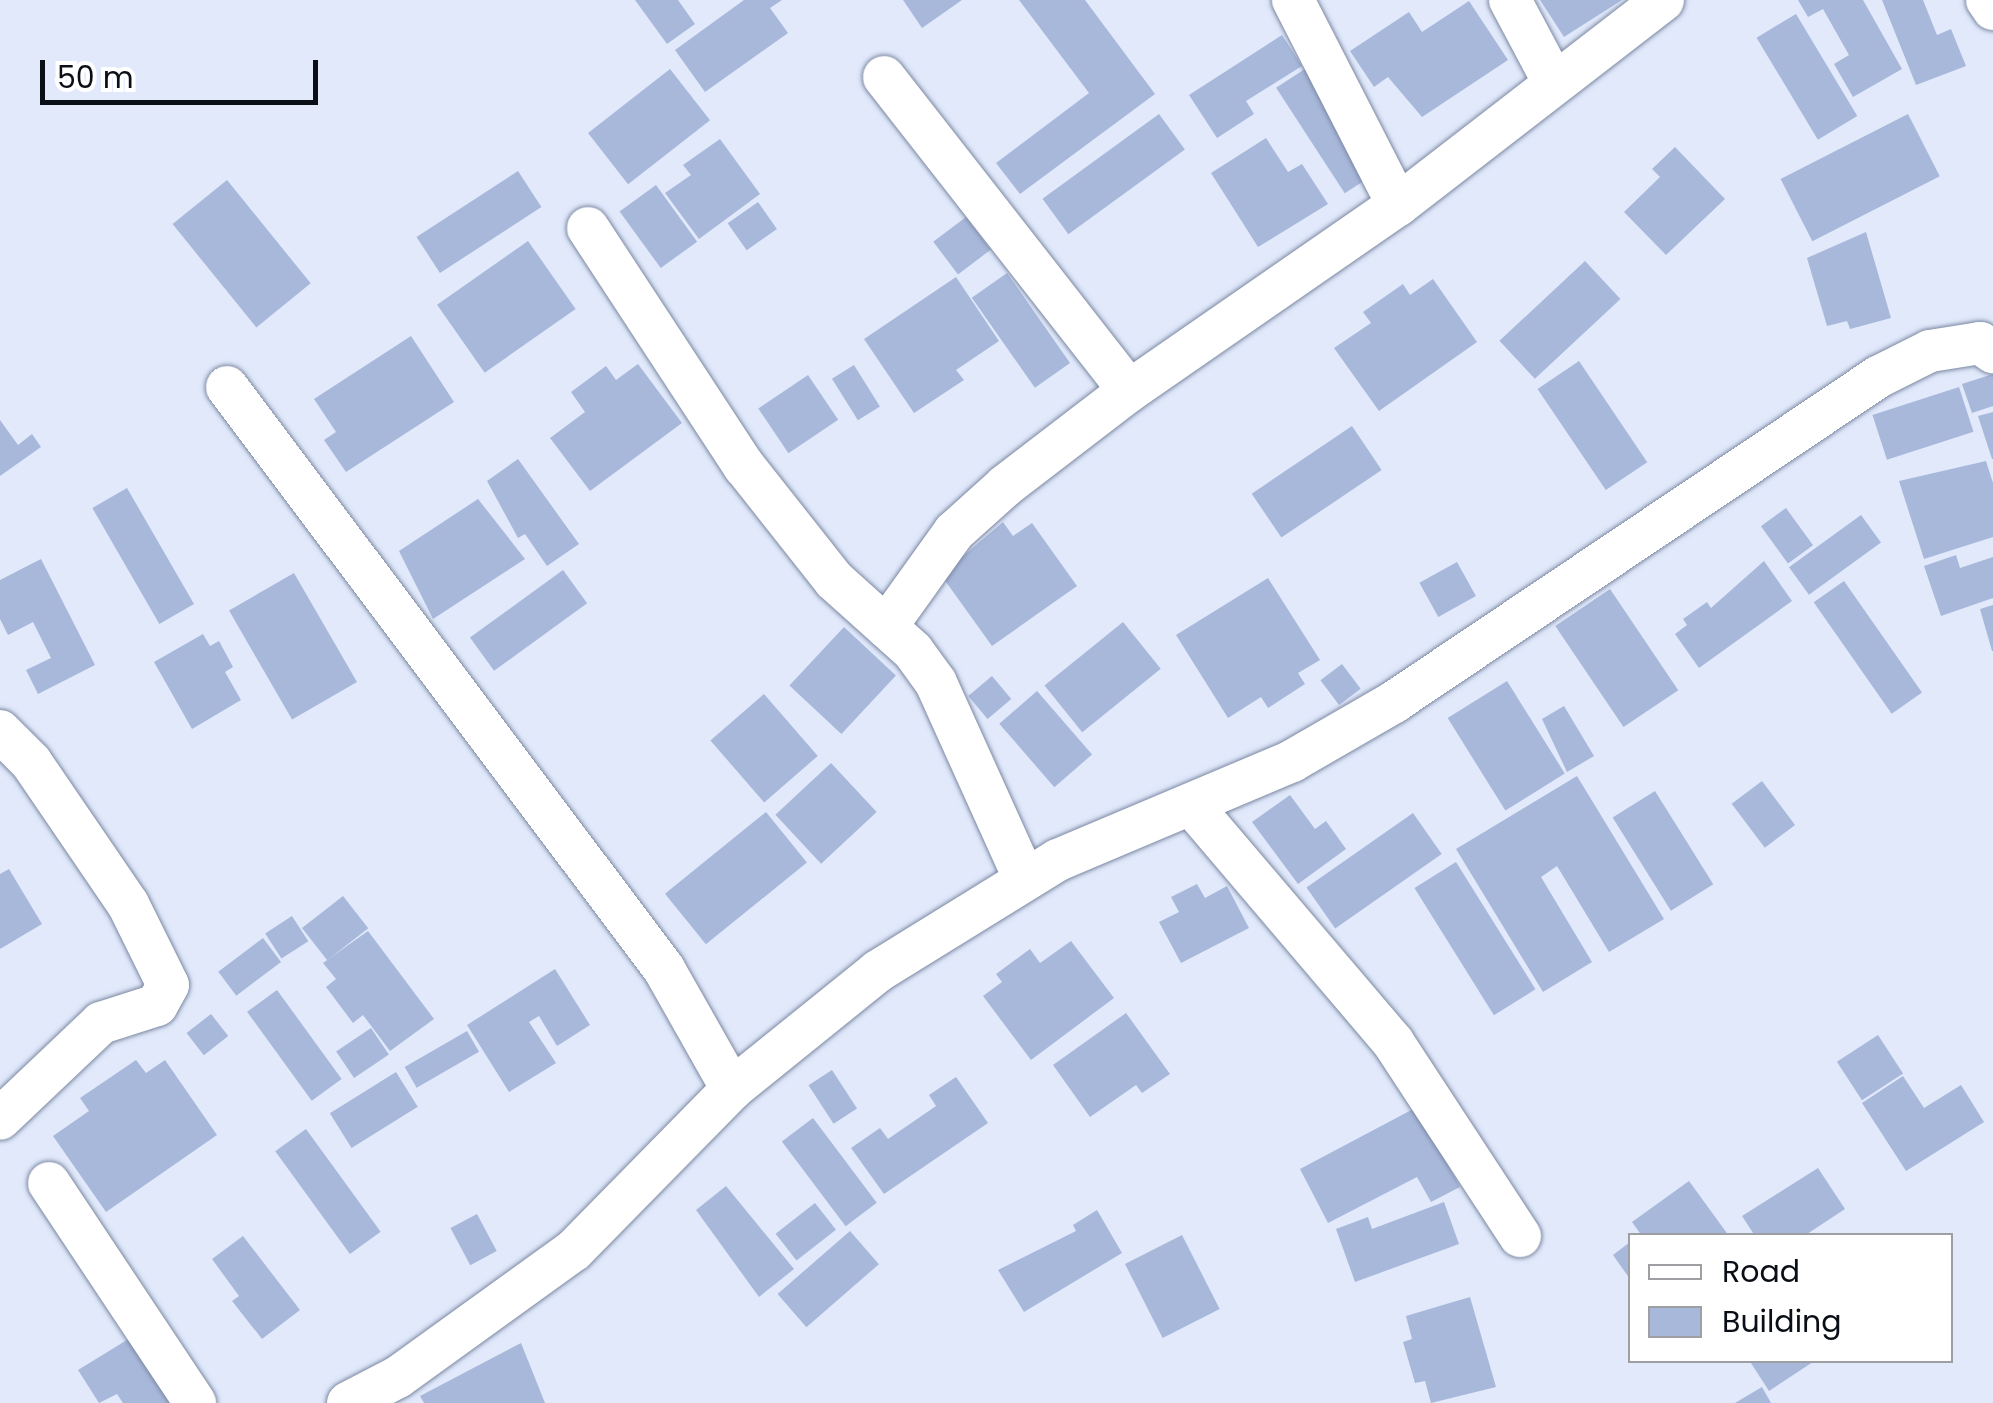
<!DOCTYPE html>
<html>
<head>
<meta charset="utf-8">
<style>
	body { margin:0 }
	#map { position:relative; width:1993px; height:1403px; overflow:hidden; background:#e1e9fb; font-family:Poppins,sans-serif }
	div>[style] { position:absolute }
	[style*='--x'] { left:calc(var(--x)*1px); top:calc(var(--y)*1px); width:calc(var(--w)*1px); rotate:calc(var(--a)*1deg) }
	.building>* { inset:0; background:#a8b8db; transform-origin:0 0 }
	.roads { filter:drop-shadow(0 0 2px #7b88a2) drop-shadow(0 0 2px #7b88a2) }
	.minor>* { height:42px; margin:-21px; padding:0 21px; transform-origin:21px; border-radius:21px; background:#fff }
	span { translate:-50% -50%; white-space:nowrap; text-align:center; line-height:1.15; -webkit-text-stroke:8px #fff; paint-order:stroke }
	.legend { position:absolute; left:1628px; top:1233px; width:325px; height:130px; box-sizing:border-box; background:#fff; border:2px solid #9d9fa2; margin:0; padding:12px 18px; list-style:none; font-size:30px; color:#090e17 }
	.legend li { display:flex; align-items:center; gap:20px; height:50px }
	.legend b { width:50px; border:2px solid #9d9fa2 }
	.scale { position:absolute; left:40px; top:60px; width:278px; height:45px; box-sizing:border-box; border:5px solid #090e17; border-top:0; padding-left:12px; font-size:30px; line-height:35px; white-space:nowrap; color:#090e17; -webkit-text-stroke:8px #fff; paint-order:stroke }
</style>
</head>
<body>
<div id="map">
	<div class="building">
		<div style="clip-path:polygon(635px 0,678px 0,695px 24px,667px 44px)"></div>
		<div style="clip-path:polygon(744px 0,782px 0,770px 8px,788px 33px,705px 92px,675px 50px)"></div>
		<div style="clip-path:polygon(903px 0,962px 0,922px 28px)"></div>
		<div style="clip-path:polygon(1019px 0,1085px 0,1155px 94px,1020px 194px,996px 163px,1089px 93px)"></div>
		<div style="clip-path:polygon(1540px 0,1622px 0,1564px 37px)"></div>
		<div style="clip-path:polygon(1798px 0,1863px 0,1902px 69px,1853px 97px,1834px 64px,1849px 55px,1823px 9px,1808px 17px)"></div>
		<div style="clip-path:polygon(1882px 0,1923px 0,1937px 35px,1951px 29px,1966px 66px,1916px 85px)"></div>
		<div style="clip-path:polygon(1469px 1px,1508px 60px,1422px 117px,1388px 77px,1374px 87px,1350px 51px,1409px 12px,1422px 32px)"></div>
		<div style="left:1796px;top:14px;width:119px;height:46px;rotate:59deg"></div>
		<div style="clip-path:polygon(1282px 35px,1302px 66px,1246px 101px,1254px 114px,1217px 138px,1189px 95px)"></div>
		<div style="left:1308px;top:67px;width:126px;height:38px;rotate:57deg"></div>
		<div style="left:670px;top:69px;width:65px;height:104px;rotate:52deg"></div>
		<div style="left:1159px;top:114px;width:44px;height:144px;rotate:54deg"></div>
		<div style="left:1908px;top:114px;width:70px;height:143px;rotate:63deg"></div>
		<div style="clip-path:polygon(1266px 138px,1288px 172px,1302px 164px,1328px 204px,1258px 247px,1211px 173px)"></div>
		<div style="clip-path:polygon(720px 139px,760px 194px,699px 239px,665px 193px,691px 175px,683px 165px)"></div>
		<div style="clip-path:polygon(1675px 147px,1725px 199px,1666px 255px,1624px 212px,1660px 177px,1652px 169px)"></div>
		<div style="left:518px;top:171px;width:43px;height:121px;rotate:57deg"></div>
		<div style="left:227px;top:180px;width:133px;height:70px;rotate:51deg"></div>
		<div style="left:656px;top:185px;width:70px;height:45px;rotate:54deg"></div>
		<div style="left:758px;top:202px;width:33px;height:37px;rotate:55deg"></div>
		<div style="left:966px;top:217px;width:41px;height:41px;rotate:53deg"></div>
		<div style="clip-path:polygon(1866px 232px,1891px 318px,1850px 329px,1847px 321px,1827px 326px,1807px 258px)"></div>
		<div style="left:528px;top:241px;width:83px;height:111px;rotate:55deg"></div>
		<div style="left:1585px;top:261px;width:52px;height:117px;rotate:47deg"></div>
		<div style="left:1007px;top:273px;width:110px;height:43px;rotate:55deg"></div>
		<div style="clip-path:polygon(956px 277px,999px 341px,956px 370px,964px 380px,914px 413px,864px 339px)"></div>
		<div style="clip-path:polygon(1433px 279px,1477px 342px,1379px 411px,1334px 348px,1371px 323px,1363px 312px,1403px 284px,1410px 295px)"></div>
		<div style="clip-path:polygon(411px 336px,454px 402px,346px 472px,324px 440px,336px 432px,314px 399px)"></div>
		<div style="left:1579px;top:361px;width:122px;height:50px;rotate:56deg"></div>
		<div style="clip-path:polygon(638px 364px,682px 423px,590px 491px,550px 438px,585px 412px,571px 392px,606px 366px,616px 380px)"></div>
		<div style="left:854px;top:365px;width:49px;height:26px;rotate:58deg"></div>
		<div style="clip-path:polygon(1993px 374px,1993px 406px,1972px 413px,1962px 384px)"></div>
		<div style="left:808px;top:375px;width:54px;height:60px;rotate:56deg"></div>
		<div style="left:1959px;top:387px;width:47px;height:91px;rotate:72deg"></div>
		<div style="clip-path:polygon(1993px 412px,1993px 459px,1992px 459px,1978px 416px)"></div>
		<div style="clip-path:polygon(0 420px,18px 445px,32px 434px,41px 447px,0 476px)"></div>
		<div style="left:1352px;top:426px;width:53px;height:121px;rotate:56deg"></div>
		<div style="clip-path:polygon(518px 459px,579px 544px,547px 566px,525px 534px,518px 538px,487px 481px)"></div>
		<div style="clip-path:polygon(1986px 461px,1993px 483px,1993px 537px,1924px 559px,1899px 481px)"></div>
		<div style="left:127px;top:488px;width:134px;height:40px;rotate:60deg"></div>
		<div style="clip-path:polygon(478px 499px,525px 559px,433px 619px,399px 551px)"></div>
		<div style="left:1786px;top:508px;width:46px;height:31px;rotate:54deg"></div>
		<div style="left:1861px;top:515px;width:34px;height:89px;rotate:54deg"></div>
		<div style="clip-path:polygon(1003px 522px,1013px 536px,1032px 523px,1077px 586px,992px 646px,941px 575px)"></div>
		<div style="clip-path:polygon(1956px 555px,1960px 568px,1993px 557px,1993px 598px,1941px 616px,1924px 566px)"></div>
		<div style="clip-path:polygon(41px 559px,95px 665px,38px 694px,26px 670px,51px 658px,33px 622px,8px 635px,0 619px,0 580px)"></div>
		<div style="clip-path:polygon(1764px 561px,1792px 601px,1699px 668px,1675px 634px,1687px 625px,1683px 619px,1707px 602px,1711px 608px)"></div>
		<div style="left:1457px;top:562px;width:39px;height:43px;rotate:61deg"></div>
		<div style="left:563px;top:570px;width:41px;height:115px;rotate:54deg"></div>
		<div style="left:294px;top:573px;width:126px;height:75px;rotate:60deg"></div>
		<div style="clip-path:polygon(1268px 578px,1320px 660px,1298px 673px,1305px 684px,1268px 708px,1261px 697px,1228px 718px,1176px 635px)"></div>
		<div style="left:1844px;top:581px;width:136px;height:37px;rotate:55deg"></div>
		<div style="left:1610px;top:589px;width:122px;height:66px;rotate:56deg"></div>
		<div style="clip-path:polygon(1993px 605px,1993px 651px,1992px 651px,1980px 609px)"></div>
		<div style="left:1123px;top:622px;width:60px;height:101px;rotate:51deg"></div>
		<div style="left:844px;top:627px;width:71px;height:80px;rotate:43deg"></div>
		<div style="clip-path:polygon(203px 634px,210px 646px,219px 641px,233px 667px,225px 672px,241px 700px,192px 729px,154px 662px)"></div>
		<div style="left:1342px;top:664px;width:31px;height:27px;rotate:53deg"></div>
		<div style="left:992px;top:676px;width:30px;height:31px;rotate:50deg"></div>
		<div style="left:1507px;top:681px;width:109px;height:70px;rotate:58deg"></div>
		<div style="left:1037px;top:691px;width:84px;height:50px;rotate:49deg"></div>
		<div style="left:764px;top:694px;width:82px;height:71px;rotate:49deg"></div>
		<div style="clip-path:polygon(1564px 706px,1594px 756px,1567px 772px,1542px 719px)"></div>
		<div style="left:831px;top:763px;width:67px;height:76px;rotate:47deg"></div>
		<div style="clip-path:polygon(1577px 776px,1664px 919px,1609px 952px,1557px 866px,1541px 877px,1592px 962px,1543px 992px,1456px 849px)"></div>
		<div style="left:1762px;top:781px;width:55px;height:38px;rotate:53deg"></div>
		<div style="left:1655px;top:791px;width:110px;height:50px;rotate:58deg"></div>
		<div style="clip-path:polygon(1290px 795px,1315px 829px,1326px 821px,1346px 849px,1298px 884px,1252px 822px)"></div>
		<div style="left:766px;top:812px;width:65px;height:130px;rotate:51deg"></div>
		<div style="left:1413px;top:813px;width:50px;height:130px;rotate:55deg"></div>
		<div style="left:1456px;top:862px;width:150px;height:49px;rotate:58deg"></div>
		<div style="clip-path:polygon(9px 869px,42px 924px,0 949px,0 874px)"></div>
		<div style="clip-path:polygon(1197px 884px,1205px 898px,1227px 886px,1249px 928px,1181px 963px,1159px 922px,1179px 912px,1171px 897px)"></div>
		<div style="left:343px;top:896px;width:41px;height:52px;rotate:52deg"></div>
		<div style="left:292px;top:916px;width:30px;height:32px;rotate:57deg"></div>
		<div style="clip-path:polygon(368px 931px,434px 1019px,390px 1051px,363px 1015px,353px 1023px,326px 987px,336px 979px,323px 963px)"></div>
		<div style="left:263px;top:938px;width:30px;height:56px;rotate:53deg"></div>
		<div style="clip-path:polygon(1071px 941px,1114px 998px,1031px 1060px,983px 996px,1002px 982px,996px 974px,1030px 949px,1040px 963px)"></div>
		<div style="clip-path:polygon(555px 969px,590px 1025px,557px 1046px,539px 1016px,529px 1022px,556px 1063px,509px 1092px,467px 1025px)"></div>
		<div style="left:277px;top:990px;width:110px;height:37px;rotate:54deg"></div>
		<div style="clip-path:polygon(1126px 1013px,1170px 1074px,1142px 1093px,1136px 1085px,1090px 1117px,1053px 1065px)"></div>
		<div style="left:211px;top:1014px;width:28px;height:31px;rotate:52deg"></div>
		<div style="left:371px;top:1028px;width:32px;height:42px;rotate:56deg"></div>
		<div style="left:467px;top:1031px;width:24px;height:72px;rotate:60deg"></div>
		<div style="left:1878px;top:1035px;width:46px;height:49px;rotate:57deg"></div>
		<div style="clip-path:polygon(136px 1060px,146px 1073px,165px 1060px,217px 1135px,106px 1212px,53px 1136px,89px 1111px,80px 1098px)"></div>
		<div style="left:832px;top:1070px;width:46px;height:28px;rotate:57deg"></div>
		<div style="left:396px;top:1072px;width:41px;height:78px;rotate:58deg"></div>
		<div style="clip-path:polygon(1903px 1076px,1924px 1108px,1961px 1085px,1984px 1122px,1906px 1171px,1862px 1103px)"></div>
		<div style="clip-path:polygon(956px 1077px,988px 1123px,884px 1194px,851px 1148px,880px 1128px,888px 1139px,936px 1106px,929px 1095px)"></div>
		<div style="clip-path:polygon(1417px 1107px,1460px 1187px,1431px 1202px,1417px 1177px,1328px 1223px,1300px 1169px)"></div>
		<div style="left:813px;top:1118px;width:106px;height:39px;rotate:53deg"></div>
		<div style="left:306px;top:1129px;width:127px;height:38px;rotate:54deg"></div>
		<div style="clip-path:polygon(1818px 1168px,1845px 1209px,1804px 1236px,1755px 1236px,1742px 1216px)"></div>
		<div style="clip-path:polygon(1689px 1181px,1729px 1236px,1642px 1236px,1632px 1222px)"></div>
		<div style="clip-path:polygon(726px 1186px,794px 1269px,759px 1297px,696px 1210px)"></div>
		<div style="clip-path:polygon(1444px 1202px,1459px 1244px,1355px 1282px,1336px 1229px,1368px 1217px,1372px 1229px)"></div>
		<div style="left:815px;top:1203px;width:34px;height:50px;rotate:52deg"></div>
		<div style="clip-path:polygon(1097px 1210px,1122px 1253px,1024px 1312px,998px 1270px,1076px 1231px,1073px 1225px)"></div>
		<div style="left:477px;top:1214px;width:42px;height:30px;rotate:62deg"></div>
		<div style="left:850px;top:1231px;width:44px;height:96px;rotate:49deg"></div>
		<div style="left:1182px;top:1235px;width:83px;height:64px;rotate:63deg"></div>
		<div style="clip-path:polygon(243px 1236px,300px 1310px,262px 1339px,232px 1301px,239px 1296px,212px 1259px)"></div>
		<div style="clip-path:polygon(1630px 1242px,1630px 1279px,1613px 1255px)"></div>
		<div style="clip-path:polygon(1470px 1297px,1496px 1387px,1431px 1403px,1425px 1381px,1415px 1383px,1403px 1342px,1412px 1339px,1406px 1316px)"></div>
		<div style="clip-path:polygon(135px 1335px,178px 1403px,123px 1403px,117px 1394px,99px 1403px,78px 1370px)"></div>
		<div style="clip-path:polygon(521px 1343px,545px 1403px,424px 1403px,420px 1396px)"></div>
		<div style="clip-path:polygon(1749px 1360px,1816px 1360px,1769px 1391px)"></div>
		<div style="clip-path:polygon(1762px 1387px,1771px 1403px,1735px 1403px)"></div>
	</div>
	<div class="roads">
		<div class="minor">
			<div style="--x:1293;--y:0;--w:230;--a:62.9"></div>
			<div style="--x:1510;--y:0;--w:92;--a:62"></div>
			<div style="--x:1987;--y:0;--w:11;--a:56"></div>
			<div style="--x:884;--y:77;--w:398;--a:52"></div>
			<div style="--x:588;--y:228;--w:285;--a:56.8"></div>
			<div style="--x:744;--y:466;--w:145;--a:51.7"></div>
			<div style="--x:834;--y:580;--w:106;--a:41.9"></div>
			<div style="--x:913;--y:651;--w:39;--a:54"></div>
			<div style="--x:936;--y:683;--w:214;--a:65.7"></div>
			<div style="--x:227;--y:387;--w:728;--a:53.1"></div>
			<div style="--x:664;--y:969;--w:138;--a:60.5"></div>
			<div style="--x:886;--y:627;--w:117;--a:-54.4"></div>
			<div style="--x:954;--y:532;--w:69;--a:-42"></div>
			<div style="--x:1005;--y:486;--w:156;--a:-37.5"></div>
			<div style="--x:1129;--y:391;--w:327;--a:-34.7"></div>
			<div style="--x:1398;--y:205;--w:335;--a:-37.7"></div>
			<div style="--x:0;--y:731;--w:44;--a:45"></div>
			<div style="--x:31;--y:762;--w:172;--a:55.7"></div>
			<div style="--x:128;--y:904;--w:90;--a:63.7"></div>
			<div style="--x:168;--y:985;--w:23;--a:119"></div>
			<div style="--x:157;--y:1005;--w:59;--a:162.2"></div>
			<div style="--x:101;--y:1023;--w:139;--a:136.5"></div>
			<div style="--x:1193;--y:807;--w:309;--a:49.6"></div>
			<div style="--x:1393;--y:1042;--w:232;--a:56.8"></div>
			<div style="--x:49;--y:1183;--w:264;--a:56.4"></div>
			<div style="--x:348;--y:1403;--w:56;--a:-27.5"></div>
			<div style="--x:398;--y:1377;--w:217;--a:-35.8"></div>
			<div style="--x:574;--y:1250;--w:226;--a:-45.5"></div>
			<div style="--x:732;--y:1089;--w:188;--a:-38.9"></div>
			<div style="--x:878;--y:971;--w:211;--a:-31.7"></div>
			<div style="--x:1058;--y:860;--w:254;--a:-22.9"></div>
			<div style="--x:1292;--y:761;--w:118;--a:-30"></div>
			<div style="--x:1394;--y:702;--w:583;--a:-33.88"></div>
			<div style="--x:1878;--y:377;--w:58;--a:-26.6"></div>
			<div style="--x:1930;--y:351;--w:51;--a:-9.1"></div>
			<div style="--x:1980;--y:343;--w:16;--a:35"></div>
		</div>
	</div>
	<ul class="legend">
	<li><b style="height:12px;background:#fff"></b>Road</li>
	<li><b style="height:28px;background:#a8b8db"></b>Building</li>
	</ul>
	<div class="scale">50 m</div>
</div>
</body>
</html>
